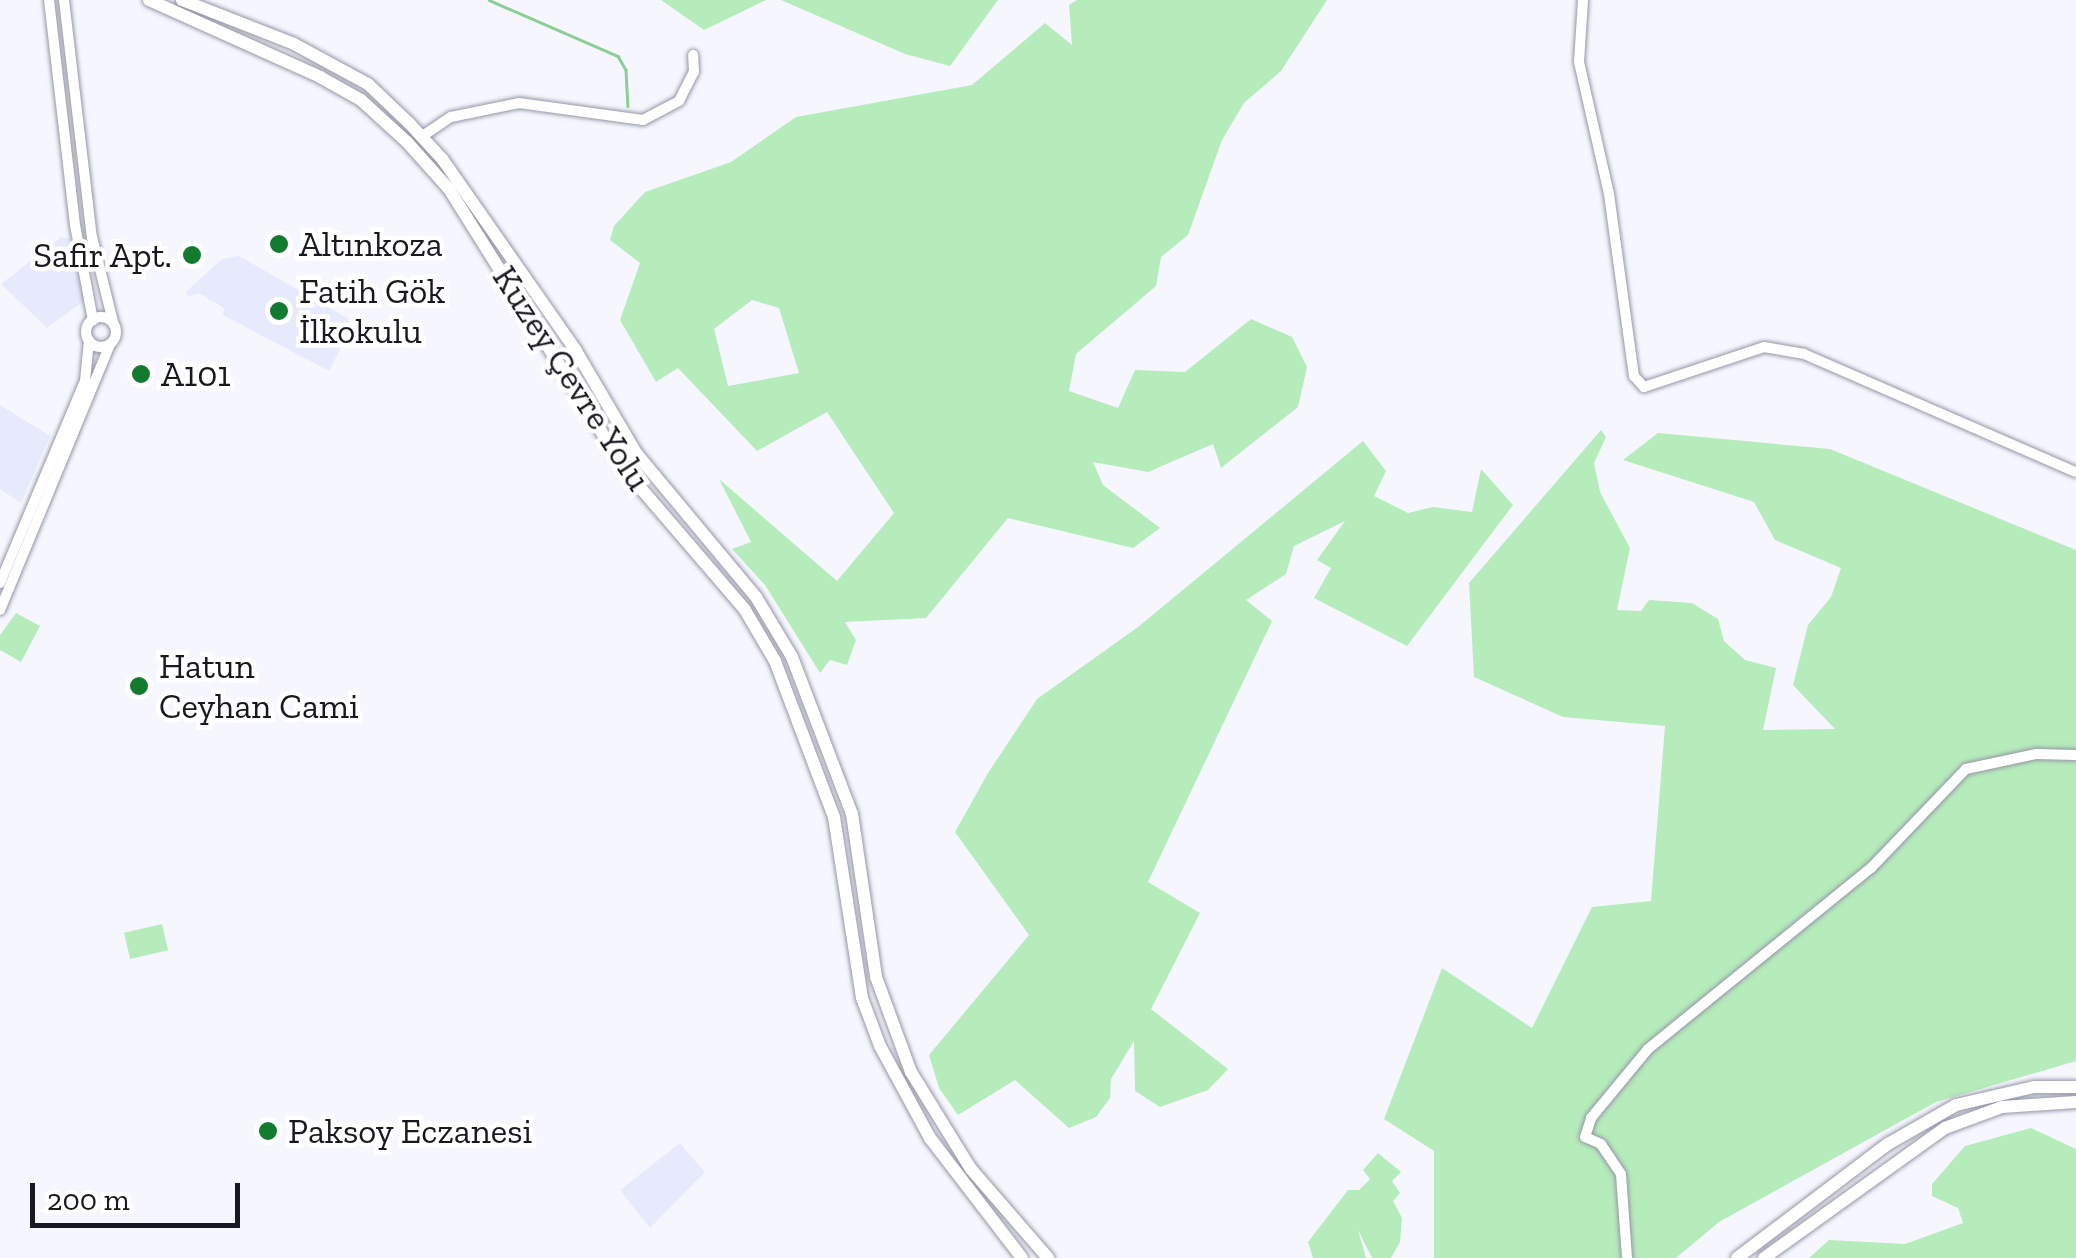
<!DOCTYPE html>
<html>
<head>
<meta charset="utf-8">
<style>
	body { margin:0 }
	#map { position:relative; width:2076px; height:1258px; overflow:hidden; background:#f6f7fe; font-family:"Zilla Slab",serif }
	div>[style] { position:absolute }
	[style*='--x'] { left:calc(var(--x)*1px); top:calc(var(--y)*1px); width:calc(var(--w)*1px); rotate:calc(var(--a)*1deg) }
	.built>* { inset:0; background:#e7eafd }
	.green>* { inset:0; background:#b6ebbb; transform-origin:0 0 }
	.stream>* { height:2.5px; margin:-1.25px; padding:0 1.25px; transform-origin:1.25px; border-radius:1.25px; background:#8cce93 }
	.roads { filter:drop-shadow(0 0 2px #9497a6) drop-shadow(0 0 2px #9497a6) }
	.tertiary>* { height:10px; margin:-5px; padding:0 5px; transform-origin:5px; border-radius:5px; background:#fff }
	.tertiary>.ring { margin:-5px; padding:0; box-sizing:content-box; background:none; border:10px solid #fff; border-radius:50% }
	.primary>* { height:12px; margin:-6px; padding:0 6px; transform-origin:6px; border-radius:6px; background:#fff }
	.dots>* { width:28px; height:28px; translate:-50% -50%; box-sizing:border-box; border:5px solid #fff; border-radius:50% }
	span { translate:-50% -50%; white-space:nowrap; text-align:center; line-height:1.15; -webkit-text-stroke:9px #fff; paint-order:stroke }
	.poi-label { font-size:35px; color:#18191f }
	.left { translate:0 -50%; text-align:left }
	.right { translate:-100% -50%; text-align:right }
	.street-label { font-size:35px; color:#18191f }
	.scale { position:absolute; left:30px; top:1183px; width:210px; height:45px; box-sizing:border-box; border:5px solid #18191f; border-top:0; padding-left:12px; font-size:30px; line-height:35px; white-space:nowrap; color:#18191f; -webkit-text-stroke:8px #fff; paint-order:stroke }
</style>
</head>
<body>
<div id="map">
	<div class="built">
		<div style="clip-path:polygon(61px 237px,71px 239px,85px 300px,47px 328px,1px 284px)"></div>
		<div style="clip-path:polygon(239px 256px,347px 318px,351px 328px,329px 371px,223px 315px,224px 308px,199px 293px,189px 297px,186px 292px,222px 259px)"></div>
		<div style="clip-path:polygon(0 405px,50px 436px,21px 503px,0 489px)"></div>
		<div style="clip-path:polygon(680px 1143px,705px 1172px,650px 1228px,620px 1190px)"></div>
	</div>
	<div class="green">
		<div style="clip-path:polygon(661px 0,766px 0,704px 30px)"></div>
		<div style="clip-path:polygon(781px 0,998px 0,950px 66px,905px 54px)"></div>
		<div style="clip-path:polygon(evenodd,1077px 0,1327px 0,1281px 71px,1244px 103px,1222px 140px,1188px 235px,1161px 257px,1156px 286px,1076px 354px,1069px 391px,1118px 408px,1135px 370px,1185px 372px,1251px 319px,1292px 337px,1307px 367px,1298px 407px,1221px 468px,1213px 444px,1148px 472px,1093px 462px,1103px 485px,1160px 528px,1133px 548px,1008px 518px,926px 618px,845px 622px,856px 640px,847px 665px,830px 660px,820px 673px,765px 585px,732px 549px,751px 542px,719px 479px,837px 581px,894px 513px,827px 412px,757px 451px,678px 368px,656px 382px,620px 320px,640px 263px,610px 240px,614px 226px,645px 192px,731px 162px,796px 117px,972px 85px,1045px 23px,1072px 45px,1069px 5px,1077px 0,752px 300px,779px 308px,799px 373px,728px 386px,714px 329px,752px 300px)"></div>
		<div style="clip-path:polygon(1601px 430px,1606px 437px,1594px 463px,1600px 492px,1630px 548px,1617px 610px,1641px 611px,1649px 600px,1692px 603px,1718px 619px,1724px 641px,1745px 660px,1776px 668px,1763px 730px,1835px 729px,1793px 685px,1808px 625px,1831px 597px,1841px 568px,1775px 540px,1754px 502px,1623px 460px,1658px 433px,1830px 449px,2076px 550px,2076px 1061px,1936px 1102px,1719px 1222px,1676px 1258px,1434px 1258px,1434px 1151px,1384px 1119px,1442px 968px,1532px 1028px,1592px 907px,1651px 901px,1665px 726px,1563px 717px,1474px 677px,1469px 583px)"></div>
		<div style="clip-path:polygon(1363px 441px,1386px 471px,1374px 496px,1408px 513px,1433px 507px,1472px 512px,1481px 469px,1513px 505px,1407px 646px,1314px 598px,1331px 568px,1317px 560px,1345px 521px,1294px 546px,1286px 574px,1246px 600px,1272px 621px,1148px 882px,1200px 913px,1151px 1009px,1228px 1069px,1208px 1090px,1160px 1107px,1135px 1091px,1134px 1041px,1111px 1079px,1110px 1098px,1096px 1117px,1069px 1128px,1015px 1080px,958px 1115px,939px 1088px,929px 1055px,1029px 935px,955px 832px,988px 773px,1037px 699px,1138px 627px)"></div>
		<div style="clip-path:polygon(16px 613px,40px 626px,21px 662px,0 650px,0 635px)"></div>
		<div style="left:162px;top:924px;width:27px;height:39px;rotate:77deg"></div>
		<div style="clip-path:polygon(2031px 1128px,2076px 1149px,2076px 1258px,1809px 1258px,1829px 1240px,1905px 1244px,1963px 1223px,1958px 1208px,1932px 1196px,1932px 1184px,1965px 1146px)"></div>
		<div style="clip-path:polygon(1378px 1153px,1401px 1172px,1392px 1181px,1400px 1193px,1393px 1201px,1402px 1218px,1400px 1242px,1391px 1258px,1372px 1258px,1358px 1230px,1366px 1258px,1313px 1258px,1308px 1242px,1348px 1190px,1359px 1190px,1370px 1179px,1363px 1170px)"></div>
	</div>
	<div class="stream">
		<div style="--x:489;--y:0;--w:141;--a:23.5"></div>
		<div style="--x:618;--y:56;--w:16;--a:60"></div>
		<div style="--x:626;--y:70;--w:36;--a:87"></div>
	</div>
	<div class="roads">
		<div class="tertiary">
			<div style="--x:49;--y:0;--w:226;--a:83.4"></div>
			<div style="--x:75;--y:225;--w:97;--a:79.3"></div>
			<div style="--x:64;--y:0;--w:239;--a:83.3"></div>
			<div style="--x:92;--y:237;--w:88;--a:76.1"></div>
			<div style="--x:1583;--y:0;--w:62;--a:93.7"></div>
			<div style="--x:1579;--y:62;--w:135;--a:77.2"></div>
			<div style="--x:1609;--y:194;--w:184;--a:82.2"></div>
			<div style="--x:1634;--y:376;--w:15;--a:48"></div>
			<div style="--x:1644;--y:387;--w:126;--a:-18.4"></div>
			<div style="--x:1764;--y:347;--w:41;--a:9.9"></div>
			<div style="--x:1804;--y:354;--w:296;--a:23.5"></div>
			<div style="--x:421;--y:137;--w:36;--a:-34"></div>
			<div style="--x:451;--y:117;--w:69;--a:-11.6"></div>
			<div style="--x:519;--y:103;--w:125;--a:7.8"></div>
			<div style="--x:643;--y:120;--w:41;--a:-27.8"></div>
			<div style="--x:679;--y:101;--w:33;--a:-63"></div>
			<div style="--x:694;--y:72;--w:17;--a:-93"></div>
			<div class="ring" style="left:86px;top:317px;width:20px;height:20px"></div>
			<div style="--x:0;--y:583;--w:219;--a:-67.2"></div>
			<div style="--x:85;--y:381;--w:41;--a:-84.4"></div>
			<div style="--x:0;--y:610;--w:288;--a:-67.5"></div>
			<div style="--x:1627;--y:1258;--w:84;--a:-94.1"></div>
			<div style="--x:1621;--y:1174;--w:36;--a:-124"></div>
			<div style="--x:1601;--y:1144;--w:17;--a:-156"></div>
			<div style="--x:1585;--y:1137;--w:20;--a:-72"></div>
			<div style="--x:1591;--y:1118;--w:89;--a:-50.4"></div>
			<div style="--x:1648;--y:1049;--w:287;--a:-39.1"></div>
			<div style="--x:1871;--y:868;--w:137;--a:-46.2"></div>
			<div style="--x:1966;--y:769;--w:72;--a:-12.1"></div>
			<div style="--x:2036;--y:754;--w:40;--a:1.4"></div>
		</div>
		<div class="primary">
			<div style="--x:149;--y:0;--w:188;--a:24.2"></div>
			<div style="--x:320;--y:77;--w:47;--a:29.3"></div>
			<div style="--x:361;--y:100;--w:62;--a:42.4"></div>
			<div style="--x:407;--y:142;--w:63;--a:48.2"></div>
			<div style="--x:449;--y:189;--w:333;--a:57.9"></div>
			<div style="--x:626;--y:471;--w:183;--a:49.4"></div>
			<div style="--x:745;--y:610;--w:59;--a:59.5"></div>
			<div style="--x:775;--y:661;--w:167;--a:69.3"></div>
			<div style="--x:834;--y:817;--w:183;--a:81.2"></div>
			<div style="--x:862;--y:998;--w:51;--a:69.4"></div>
			<div style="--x:880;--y:1046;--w:105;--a:61.5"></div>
			<div style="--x:930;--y:1138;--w:151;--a:52.5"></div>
			<div style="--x:182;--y:0;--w:120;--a:21.4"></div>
			<div style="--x:294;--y:44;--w:84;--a:28.4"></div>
			<div style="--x:368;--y:84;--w:57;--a:43.6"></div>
			<div style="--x:409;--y:123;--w:50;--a:47.4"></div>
			<div style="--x:443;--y:160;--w:233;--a:55.1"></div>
			<div style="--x:576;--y:351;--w:118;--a:59.5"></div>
			<div style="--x:636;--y:453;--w:187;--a:50.2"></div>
			<div style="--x:756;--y:597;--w:70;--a:59"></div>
			<div style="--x:792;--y:657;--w:168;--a:69.1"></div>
			<div style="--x:852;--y:814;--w:165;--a:81.6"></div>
			<div style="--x:876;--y:977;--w:101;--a:69.8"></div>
			<div style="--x:911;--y:1072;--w:114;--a:58.3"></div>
			<div style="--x:971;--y:1169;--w:118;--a:49.1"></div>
			<div style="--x:1737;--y:1258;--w:189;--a:-37.1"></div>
			<div style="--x:1888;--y:1144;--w:78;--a:-29.8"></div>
			<div style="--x:1956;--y:1105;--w:80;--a:-13"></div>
			<div style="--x:2034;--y:1087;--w:42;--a:0"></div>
			<div style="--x:1764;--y:1258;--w:223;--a:-35.7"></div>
			<div style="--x:1945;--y:1128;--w:61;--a:-20.2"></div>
			<div style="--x:2002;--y:1107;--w:74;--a:-3.9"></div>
		</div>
	</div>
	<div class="dots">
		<div style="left:279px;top:244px;background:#127b2f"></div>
		<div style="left:192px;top:255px;background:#127b2f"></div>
		<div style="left:279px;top:311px;background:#127b2f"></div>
		<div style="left:141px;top:374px;background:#127b2f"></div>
		<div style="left:139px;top:686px;background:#127b2f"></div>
		<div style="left:268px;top:1131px;background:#127b2f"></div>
	</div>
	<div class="poi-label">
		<span class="left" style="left:299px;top:244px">Altınkoza</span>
		<span class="right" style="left:172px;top:255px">Safir Apt.</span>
		<span class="left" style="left:299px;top:311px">Fatih Gök<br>İlkokulu</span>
		<span class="left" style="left:161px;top:374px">A101</span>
		<span class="left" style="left:159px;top:686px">Hatun<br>Ceyhan Cami</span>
		<span class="left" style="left:288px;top:1131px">Paksoy Eczanesi</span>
	</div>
	<div class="street-label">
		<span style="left:572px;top:378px;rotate:57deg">Kuzey Çevre Yolu</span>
	</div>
	<div class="scale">200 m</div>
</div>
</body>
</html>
